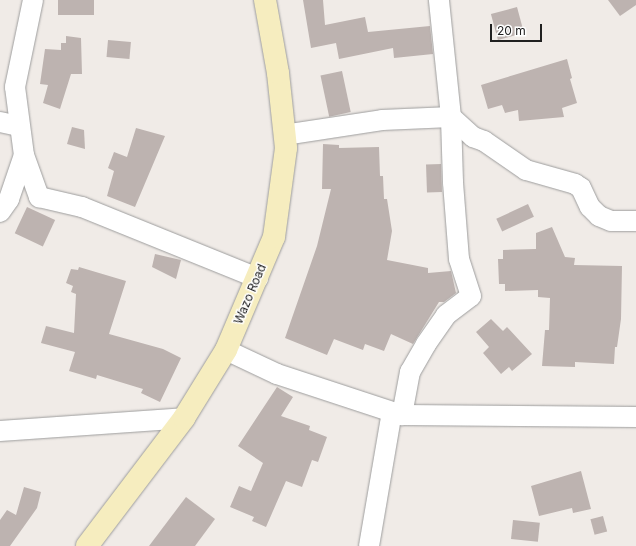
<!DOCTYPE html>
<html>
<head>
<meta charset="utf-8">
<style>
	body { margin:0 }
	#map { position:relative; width:636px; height:546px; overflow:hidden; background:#f0ebe7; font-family:Inter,sans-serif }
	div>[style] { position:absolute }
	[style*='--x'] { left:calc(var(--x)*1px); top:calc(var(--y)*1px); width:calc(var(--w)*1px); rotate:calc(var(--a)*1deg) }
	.building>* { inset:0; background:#bdb3b0; transform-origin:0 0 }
	.roads { filter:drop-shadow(0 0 1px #9d9d9d) drop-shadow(0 0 1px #9d9d9d) }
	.street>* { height:20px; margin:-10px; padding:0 10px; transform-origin:10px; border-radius:10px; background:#fff }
	.secondary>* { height:22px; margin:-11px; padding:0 11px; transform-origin:11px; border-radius:11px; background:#f6edbf }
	span { translate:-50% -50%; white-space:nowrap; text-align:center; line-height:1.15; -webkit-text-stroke:3px #fff; paint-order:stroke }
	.street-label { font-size:12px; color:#202020 }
	.scale { position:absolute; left:490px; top:24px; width:52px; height:18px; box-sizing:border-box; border:2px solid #202020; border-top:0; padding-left:5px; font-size:12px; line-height:14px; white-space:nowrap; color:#202020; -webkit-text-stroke:3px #fff; paint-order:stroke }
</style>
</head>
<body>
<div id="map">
	<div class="building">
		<div style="left:58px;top:0;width:36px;height:15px"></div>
		<div style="clip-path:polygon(303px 0,323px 0,325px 25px,365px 17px,368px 32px,430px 26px,433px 54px,394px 58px,393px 48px,339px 59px,336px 43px,311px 48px)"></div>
		<div style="clip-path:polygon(608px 0,636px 0,636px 5px,620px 16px)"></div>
		<div style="left:517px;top:7px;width:27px;height:27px;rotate:75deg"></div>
		<div style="clip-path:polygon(66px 36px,81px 38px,82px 74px,71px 74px,60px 109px,43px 103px,48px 85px,40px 84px,45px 49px,61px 50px,61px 43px,66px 43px)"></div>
		<div style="left:108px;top:40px;width:23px;height:17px;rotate:5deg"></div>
		<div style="clip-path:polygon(567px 59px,572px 78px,570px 79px,577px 103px,562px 108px,564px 117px,519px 121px,518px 110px,505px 113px,502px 105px,488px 109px,481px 85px)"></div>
		<div style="left:342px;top:71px;width:42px;height:22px;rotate:78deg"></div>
		<div style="clip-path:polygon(72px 127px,84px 130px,85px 149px,67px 144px)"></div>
		<div style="clip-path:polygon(136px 128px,165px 136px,135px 207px,107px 196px,114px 171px,108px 168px,114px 152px,127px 157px)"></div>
		<div style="clip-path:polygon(323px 144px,339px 145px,339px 148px,379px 147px,380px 176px,383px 176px,384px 199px,387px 199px,392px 231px,387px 260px,428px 268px,428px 273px,451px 271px,456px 293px,444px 302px,439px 302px,413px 344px,391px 334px,384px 351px,365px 344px,363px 350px,334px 339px,327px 355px,285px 338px,317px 246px,331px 189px,322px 189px)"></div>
		<div style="left:441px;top:164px;width:28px;height:15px;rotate:88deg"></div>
		<div style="left:528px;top:204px;width:14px;height:35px;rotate:65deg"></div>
		<div style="left:27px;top:207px;width:31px;height:29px;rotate:25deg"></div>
		<div style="clip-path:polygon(552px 227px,565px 257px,575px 258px,574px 265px,622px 266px,621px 319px,617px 347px,615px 347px,614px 364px,575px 362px,575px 367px,542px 366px,545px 330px,549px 330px,550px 298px,538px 297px,538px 290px,505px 291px,505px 284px,499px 284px,498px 259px,503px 259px,503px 250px,536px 249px,536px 233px)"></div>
		<div style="clip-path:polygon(155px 254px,181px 260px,176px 279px,152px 267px)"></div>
		<div style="clip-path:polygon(79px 267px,126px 281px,109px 334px,163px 349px,181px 358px,160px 402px,141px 393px,143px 389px,97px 375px,96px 379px,69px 371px,75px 352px,41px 343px,46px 326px,74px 333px,76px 294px,71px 292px,73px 286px,66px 283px,71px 269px,78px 270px)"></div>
		<div style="clip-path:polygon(491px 319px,503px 331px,507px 327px,532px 354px,512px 371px,509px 367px,501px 374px,483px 353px,489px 347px,476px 332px)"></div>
		<div style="clip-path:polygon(277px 387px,293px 397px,281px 416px,310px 426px,309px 430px,327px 437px,318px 462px,312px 460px,302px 487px,286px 481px,266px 527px,252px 521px,254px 517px,230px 507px,239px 486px,251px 491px,263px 463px,238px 446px)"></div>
		<div style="clip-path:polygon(581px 471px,591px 509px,573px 513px,572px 508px,539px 516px,531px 486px)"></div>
		<div style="clip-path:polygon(24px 487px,41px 492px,37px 508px,10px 546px,0 546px,0 520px,7px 510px,16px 515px)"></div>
		<div style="clip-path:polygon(186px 497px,215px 519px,195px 546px,149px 546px)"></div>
		<div style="left:603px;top:516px;width:16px;height:13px;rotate:75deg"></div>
		<div style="left:513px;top:520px;width:27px;height:19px;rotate:6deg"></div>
	</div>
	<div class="roads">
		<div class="street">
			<div style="--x:33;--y:0;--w:89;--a:101.7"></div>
			<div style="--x:15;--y:87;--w:69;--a:82.5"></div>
			<div style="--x:24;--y:155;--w:45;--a:70.3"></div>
			<div style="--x:39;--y:197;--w:44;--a:13.1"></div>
			<div style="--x:82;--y:207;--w:190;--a:22"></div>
			<div style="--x:0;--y:122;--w:19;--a:12"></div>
			<div style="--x:284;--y:135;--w:99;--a:-8.7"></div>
			<div style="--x:382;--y:120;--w:69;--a:-2.5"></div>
			<div style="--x:451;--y:117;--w:30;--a:42"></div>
			<div style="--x:473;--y:137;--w:12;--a:20"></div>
			<div style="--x:484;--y:141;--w:51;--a:34.6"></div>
			<div style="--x:526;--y:170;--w:51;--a:15.9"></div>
			<div style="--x:575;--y:184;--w:7;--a:34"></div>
			<div style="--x:581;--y:188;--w:21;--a:65"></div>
			<div style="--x:590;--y:207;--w:13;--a:45"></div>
			<div style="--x:599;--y:216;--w:13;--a:23"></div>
			<div style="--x:611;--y:221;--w:25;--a:0"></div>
			<div style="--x:0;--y:212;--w:16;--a:-55"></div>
			<div style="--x:9;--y:199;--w:46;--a:-71.2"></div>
			<div style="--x:226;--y:350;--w:56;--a:25.2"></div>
			<div style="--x:277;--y:374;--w:132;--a:18.2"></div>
			<div style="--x:402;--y:415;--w:234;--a:0.5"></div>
			<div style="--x:402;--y:415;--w:44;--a:-79.5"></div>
			<div style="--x:410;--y:372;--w:32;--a:-60"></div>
			<div style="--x:426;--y:344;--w:35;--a:-55"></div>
			<div style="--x:446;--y:315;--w:31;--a:-37"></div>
			<div style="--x:471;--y:296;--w:39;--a:-108"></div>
			<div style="--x:459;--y:259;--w:77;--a:-94.5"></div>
			<div style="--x:453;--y:182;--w:65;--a:-91.8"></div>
			<div style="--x:451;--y:117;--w:118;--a:-95.9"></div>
			<div style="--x:0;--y:431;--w:184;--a:-4"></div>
			<div style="--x:369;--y:546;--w:136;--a:-80.3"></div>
		</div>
		<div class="secondary">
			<div style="--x:87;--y:546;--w:161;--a:-52.8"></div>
			<div style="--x:184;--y:418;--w:80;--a:-58.3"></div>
			<div style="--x:226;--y:350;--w:123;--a:-67"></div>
			<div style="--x:274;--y:237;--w:90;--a:-82.3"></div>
			<div style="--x:286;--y:148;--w:75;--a:-96.1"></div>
			<div style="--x:278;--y:73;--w:74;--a:-100.1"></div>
		</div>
	</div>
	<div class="street-label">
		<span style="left:250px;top:294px;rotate:-67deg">Wazo Road</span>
	</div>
	<div class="scale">20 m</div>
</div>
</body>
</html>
